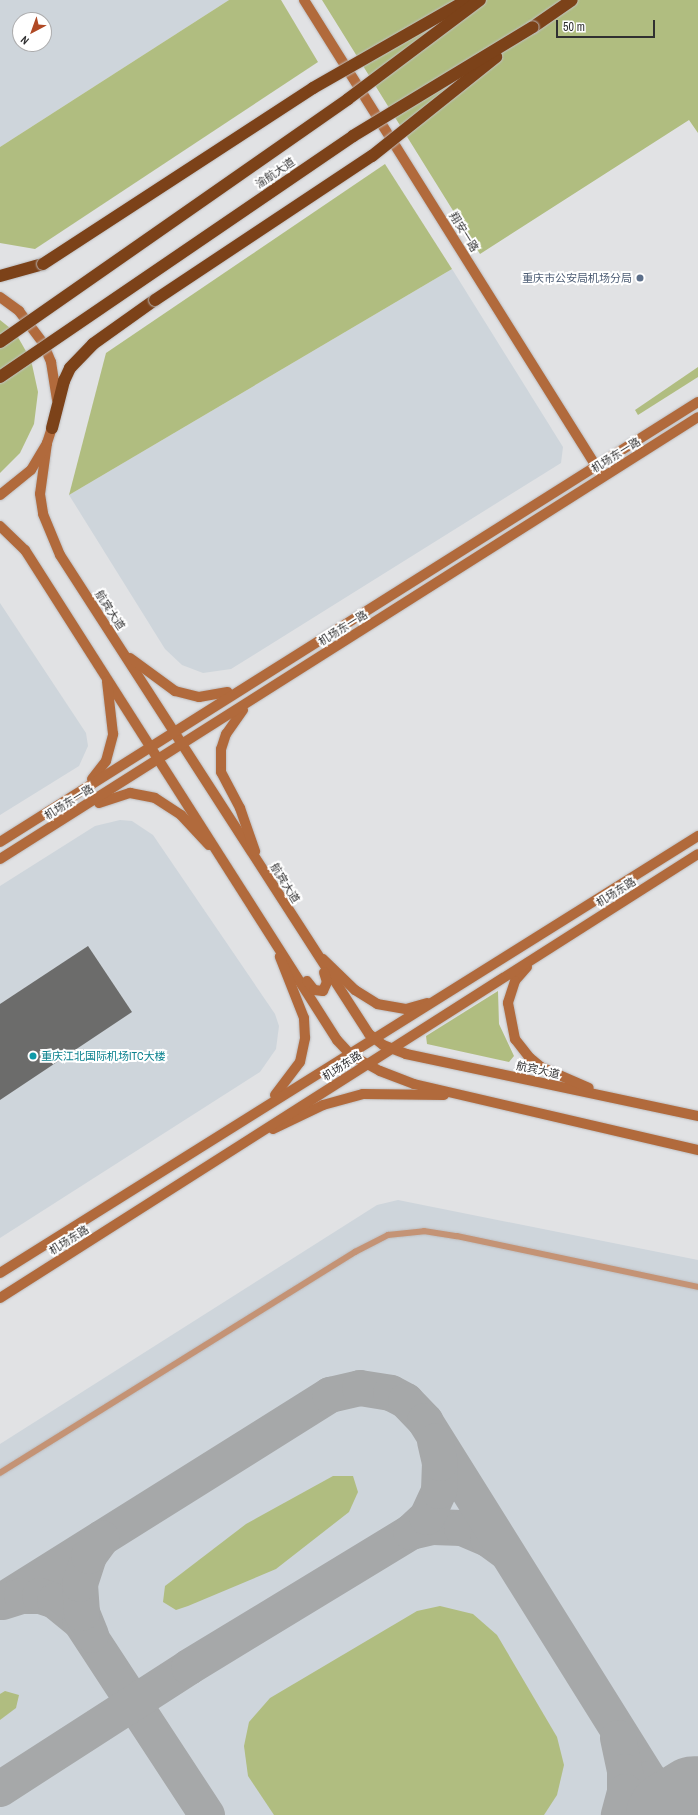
<!DOCTYPE html>
<html>
<head>
<meta charset="utf-8">
<style>
	body { margin:0 }
	#map { position:relative; width:698px; height:1815px; overflow:hidden; background:#e1e2e4; font-family:"Archivo Narrow","Noto Sans SC",sans-serif }
	div>[style] { position:absolute }
	[style*='--x'] { left:calc(var(--x)*1px); top:calc(var(--y)*1px); width:calc(var(--w)*1px); rotate:calc(var(--a)*1deg) }
	.built>* { inset:0; background:#ced5db }
	.green>* { inset:0; background:#b0bd80 }
	.taxiway>* { height:36px; margin:-18px; padding:0 18px; transform-origin:18px; border-radius:18px; background:#a6a8a9 }
	.runway>* { height:89px; margin:-44.5px; padding:0 44.5px; transform-origin:44.5px; border-radius:44.5px; background:#a6a8a9 }
	.building>* { inset:0; background:#6c6c6b }
	.roads { filter:drop-shadow(0 0 1px #bebec0) drop-shadow(0 0 1px #bebec0) }
	.lane>* { height:5.5px; margin:-2.75px; padding:0 2.75px; transform-origin:2.75px; border-radius:2.75px; background:#c49375 }
	.secondary>* { height:10px; margin:-5px; padding:0 5px; transform-origin:5px; border-radius:5px; background:#b16a3c }
	.highway>* { height:12px; margin:-6px; padding:0 6px; transform-origin:6px; border-radius:6px; background:#7c4219 }
	.bridges { filter:drop-shadow(0 0 1px #bebec0) drop-shadow(0 0 1px #bebec0) }
	.highway-bridge>* { height:12px; margin:-6px; padding:0 6px; transform-origin:6px; border-radius:6px; background:#7c4219 }
	.dots>* { width:11px; height:11px; translate:-50% -50%; box-sizing:border-box; border:2px solid #fff; border-radius:50% }
	span { translate:-50% -50%; white-space:nowrap; text-align:center; line-height:1.15; -webkit-text-stroke:4px #fff; paint-order:stroke }
	.street-label { font-size:11px; color:#303031 }
	.service-label { font-size:11px; color:#4e5e75 }
	.right { translate:-100% -50%; text-align:right }
	.culture-label { font-size:11px; color:#0d838f }
	.left { translate:0 -50%; text-align:left }
	.north { position:absolute; left:12px; top:12px; width:40px; height:40px; box-sizing:border-box; background:#fff; border:1px solid #acacad; border-radius:50%; rotate:221deg; font-size:11px; font-weight:700; line-height:16px; text-align:center; color:#303031 }
	.north::after { content:''; display:block; margin:auto; width:14px; height:18px; background:#b04925; clip-path:polygon(50% 0,100% 100%,50% 72%,0 100%) }
	.scale { position:absolute; left:556px; top:20px; width:99px; height:18px; box-sizing:border-box; border:2px solid #303031; border-top:0; padding-left:5px; font-size:12px; line-height:14px; white-space:nowrap; color:#303031; -webkit-text-stroke:3px #fff; paint-order:stroke }
</style>
</head>
<body>
<div id="map">
	<div class="built">
		<div style="clip-path:polygon(evenodd,0 0,229px 0,0 147px,0 0,20px 20px,44px 20px,44px 44px,20px 44px,20px 20px)"></div>
		<div style="clip-path:polygon(452px 269px,563px 447px,561px 463px,231px 669px,203px 673px,182px 665px,165px 649px,69px 495px)"></div>
		<div style="clip-path:polygon(0 603px,86px 733px,88px 746px,79px 766px,0 815px)"></div>
		<div style="clip-path:polygon(120px 820px,132px 821px,153px 835px,275px 1014px,279px 1026px,276px 1049px,260px 1072px,0 1238px,0 886px,95px 826px)"></div>
		<div style="clip-path:polygon(398px 1200px,698px 1260px,698px 1815px,0 1815px,0 1444px,377px 1205px)"></div>
	</div>
	<div class="green">
		<div style="clip-path:polygon(229px 0,281px 0,318px 62px,35px 249px,0 243px,0 147px)"></div>
		<div style="clip-path:polygon(322px 0,698px 0,698px 133px,689px 120px,480px 254px)"></div>
		<div style="clip-path:polygon(385px 164px,452px 269px,69px 495px,106px 353px)"></div>
		<div style="clip-path:polygon(0 320px,15px 332px,31px 360px,38px 392px,34px 424px,20px 453px,0 473px)"></div>
		<div style="clip-path:polygon(698px 367px,698px 377px,638px 415px,635px 410px)"></div>
		<div style="clip-path:polygon(498px 991px,499px 1024px,514px 1056px,509px 1062px,427px 1044px,426px 1036px)"></div>
		<div style="clip-path:polygon(333px 1476px,353px 1476px,358px 1492px,349px 1512px,276px 1569px,188px 1606px,176px 1610px,163px 1602px,165px 1586px,246px 1524px)"></div>
		<div style="clip-path:polygon(440px 1606px,473px 1614px,497px 1635px,557px 1737px,564px 1765px,557px 1795px,544px 1815px,274px 1815px,248px 1776px,244px 1746px,249px 1722px,270px 1698px,417px 1611px)"></div>
		<div style="clip-path:polygon(5px 1691px,19px 1695px,16px 1708px,0 1720px,0 1694px)"></div>
	</div>
	<div class="taxiway">
		<div style="--x:411;--y:1532;--w:23;--a:-13"></div>
		<div style="--x:433;--y:1527;--w:29;--a:2"></div>
		<div style="--x:462;--y:1528;--w:28;--a:23"></div>
		<div style="--x:488;--y:1539;--w:22;--a:36"></div>
		<div style="--x:0;--y:1602;--w:390;--a:-32.1"></div>
		<div style="--x:330;--y:1395;--w:31;--a:-13"></div>
		<div style="--x:360;--y:1388;--w:31;--a:9"></div>
		<div style="--x:391;--y:1393;--w:17;--a:28"></div>
		<div style="--x:406;--y:1401;--w:28;--a:46"></div>
		<div style="--x:425;--y:1421;--w:422;--a:58"></div>
		<div style="--x:649;--y:1779;--w:46;--a:51.1"></div>
		<div style="--x:3;--y:1602;--w:20;--a:-18"></div>
		<div style="--x:22;--y:1596;--w:18;--a:0"></div>
		<div style="--x:40;--y:1596;--w:16;--a:18"></div>
		<div style="--x:55;--y:1601;--w:32;--a:39"></div>
		<div style="--x:80;--y:1621;--w:232;--a:56.8"></div>
		<div style="--x:91;--y:1635;--w:24;--a:-112"></div>
		<div style="--x:82;--y:1613;--w:29;--a:-94"></div>
		<div style="--x:80;--y:1584;--w:29;--a:-72"></div>
		<div style="--x:89;--y:1556;--w:22;--a:-54"></div>
		<div style="--x:618;--y:1738;--w:35;--a:78"></div>
		<div style="--x:625;--y:1772;--w:20;--a:90"></div>
		<div style="--x:625;--y:1792;--w:24;--a:105"></div>
		<div style="--x:0;--y:1789;--w:225;--a:-32.8"></div>
		<div style="--x:189;--y:1667;--w:260;--a:-31.3"></div>
		<div style="--x:411;--y:1532;--w:22;--a:-43"></div>
		<div style="--x:427;--y:1517;--w:29;--a:-65"></div>
		<div style="--x:439;--y:1491;--w:28;--a:-88"></div>
		<div style="--x:440;--y:1463;--w:22;--a:-103"></div>
	</div>
	<div class="runway">
		<div style="--x:670;--y:1815;--w:28;--a:-32"></div>
	</div>
	<div class="building">
		<div style="clip-path:polygon(88px 946px,132px 1012px,0 1100px,0 1004px)"></div>
	</div>
	<div class="roads">
		<div class="lane">
			<div style="--x:0;--y:1473;--w:418;--a:-31.9"></div>
			<div style="--x:355;--y:1252;--w:37;--a:-27"></div>
			<div style="--x:388;--y:1235;--w:36;--a:-6"></div>
			<div style="--x:424;--y:1231;--w:33;--a:9"></div>
			<div style="--x:457;--y:1236;--w:246;--a:11.9"></div>
		</div>
		<div class="secondary">
			<div style="--x:304;--y:0;--w:556;--a:57.94"></div>
			<div style="--x:0;--y:297;--w:24;--a:36"></div>
			<div style="--x:19;--y:311;--w:40;--a:53"></div>
			<div style="--x:43;--y:343;--w:21;--a:67"></div>
			<div style="--x:51;--y:362;--w:38;--a:81"></div>
			<div style="--x:47;--y:443;--w:51;--a:97.8"></div>
			<div style="--x:40;--y:494;--w:20;--a:81"></div>
			<div style="--x:43;--y:514;--w:44;--a:67.5"></div>
			<div style="--x:60;--y:555;--w:570;--a:57.17"></div>
			<div style="--x:369;--y:1034;--w:18;--a:38"></div>
			<div style="--x:383;--y:1045;--w:25;--a:21"></div>
			<div style="--x:406;--y:1054;--w:299;--a:12"></div>
			<div style="--x:0;--y:495;--w:40;--a:-39"></div>
			<div style="--x:31;--y:470;--w:31;--a:-59"></div>
			<div style="--x:47;--y:443;--w:22;--a:-72"></div>
			<div style="--x:0;--y:526;--w:35;--a:44"></div>
			<div style="--x:25;--y:550;--w:581;--a:57.51"></div>
			<div style="--x:337;--y:1040;--w:21;--a:47"></div>
			<div style="--x:351;--y:1055;--w:33;--a:29"></div>
			<div style="--x:380;--y:1071;--w:36;--a:21"></div>
			<div style="--x:414;--y:1084;--w:292;--a:13.1"></div>
			<div style="--x:130;--y:658;--w:56;--a:36.3"></div>
			<div style="--x:175;--y:691;--w:25;--a:14"></div>
			<div style="--x:199;--y:697;--w:29;--a:-10"></div>
			<div style="--x:243;--y:710;--w:29;--a:125"></div>
			<div style="--x:226;--y:734;--w:16;--a:108"></div>
			<div style="--x:221;--y:749;--w:23;--a:90"></div>
			<div style="--x:221;--y:772;--w:41;--a:62.2"></div>
			<div style="--x:240;--y:808;--w:46;--a:70.8"></div>
			<div style="--x:92;--y:779;--w:23;--a:-52"></div>
			<div style="--x:106;--y:761;--w:28;--a:-75"></div>
			<div style="--x:113;--y:734;--w:53;--a:-96.5"></div>
			<div style="--x:99;--y:803;--w:33;--a:-18"></div>
			<div style="--x:130;--y:793;--w:25;--a:11"></div>
			<div style="--x:155;--y:798;--w:31;--a:33"></div>
			<div style="--x:181;--y:815;--w:41;--a:47"></div>
			<div style="--x:0;--y:842;--w:825;--a:-32.23"></div>
			<div style="--x:0;--y:859;--w:826;--a:-32.34"></div>
			<div style="--x:323;--y:959;--w:45;--a:44.1"></div>
			<div style="--x:355;--y:990;--w:26;--a:32"></div>
			<div style="--x:377;--y:1004;--w:29;--a:10"></div>
			<div style="--x:406;--y:1009;--w:22;--a:-16"></div>
			<div style="--x:527;--y:967;--w:18;--a:131"></div>
			<div style="--x:515;--y:981;--w:23;--a:108"></div>
			<div style="--x:508;--y:1003;--w:37;--a:79"></div>
			<div style="--x:515;--y:1039;--w:24;--a:52"></div>
			<div style="--x:530;--y:1058;--w:14;--a:39"></div>
			<div style="--x:541;--y:1067;--w:52;--a:23.6"></div>
			<div style="--x:307;--y:981;--w:11;--a:52"></div>
			<div style="--x:314;--y:990;--w:9;--a:6"></div>
			<div style="--x:323;--y:991;--w:10;--a:-66"></div>
			<div style="--x:327;--y:982;--w:10;--a:-107"></div>
			<div style="--x:275;--y:1095;--w:41;--a:-52.9"></div>
			<div style="--x:300;--y:1062;--w:25;--a:-78"></div>
			<div style="--x:305;--y:1038;--w:20;--a:-93"></div>
			<div style="--x:304;--y:1018;--w:66;--a:-111.5"></div>
			<div style="--x:273;--y:1129;--w:55;--a:-25.6"></div>
			<div style="--x:323;--y:1105;--w:41;--a:-15.4"></div>
			<div style="--x:363;--y:1094;--w:81;--a:0.7"></div>
			<div style="--x:0;--y:1273;--w:824;--a:-32.05"></div>
			<div style="--x:0;--y:1298;--w:827;--a:-32.46"></div>
		</div>
		<div class="highway">
			<div style="--x:533;--y:27;--w:47;--a:-34.7"></div>
			<div style="--x:0;--y:276;--w:45;--a:-15.6"></div>
			<div style="--x:52;--y:428;--w:49;--a:-75.7"></div>
			<div style="--x:64;--y:381;--w:14;--a:-65"></div>
			<div style="--x:70;--y:368;--w:33;--a:-46"></div>
			<div style="--x:93;--y:344;--w:76;--a:-35.4"></div>
		</div>
	</div>
	<div class="bridges">
		<div class="highway-bridge">
			<div style="--x:43;--y:264;--w:322;--a:-33.1"></div>
			<div style="--x:313;--y:88;--w:177;--a:-29.7"></div>
			<div style="--x:155;--y:300;--w:260;--a:-33.6"></div>
			<div style="--x:372;--y:156;--w:159;--a:-38.6"></div>
			<div style="--x:0;--y:342;--w:424;--a:-34.9"></div>
			<div style="--x:348;--y:99;--w:165;--a:-36.9"></div>
			<div style="--x:0;--y:377;--w:427;--a:-34.3"></div>
			<div style="--x:353;--y:136;--w:210;--a:-31.2"></div>
		</div>
	</div>
	<div class="dots">
		<div style="left:640px;top:278px;background:#5c6f8a"></div>
		<div style="left:33px;top:1056px;background:#0f9aa8"></div>
	</div>
	<div class="street-label">
		<span style="left:275px;top:173px;rotate:-34deg">渝航大道</span>
		<span style="left:464px;top:232px;rotate:58deg">翔安一路</span>
		<span style="left:616px;top:455px;rotate:-32deg">机场东一路</span>
		<span style="left:110px;top:610px;rotate:57deg">航宾大道</span>
		<span style="left:343px;top:628px;rotate:-32deg">机场东一路</span>
		<span style="left:69px;top:802px;rotate:-32deg">机场东一路</span>
		<span style="left:285px;top:883px;rotate:58deg">航宾大道</span>
		<span style="left:616px;top:892px;rotate:-32deg">机场东路</span>
		<span style="left:342px;top:1066px;rotate:-33deg">机场东路</span>
		<span style="left:538px;top:1070px;rotate:12deg">航宾大道</span>
		<span style="left:69px;top:1240px;rotate:-32deg">机场东路</span>
	</div>
	<div class="service-label">
		<span class="right" style="left:632px;top:278px">重庆市公安局机场分局</span>
	</div>
	<div class="culture-label">
		<span class="left" style="left:41px;top:1056px">重庆江北国际机场ITC大楼</span>
	</div>
	<div class="north">N</div>
	<div class="scale">50 m</div>
</div>
</body>
</html>
